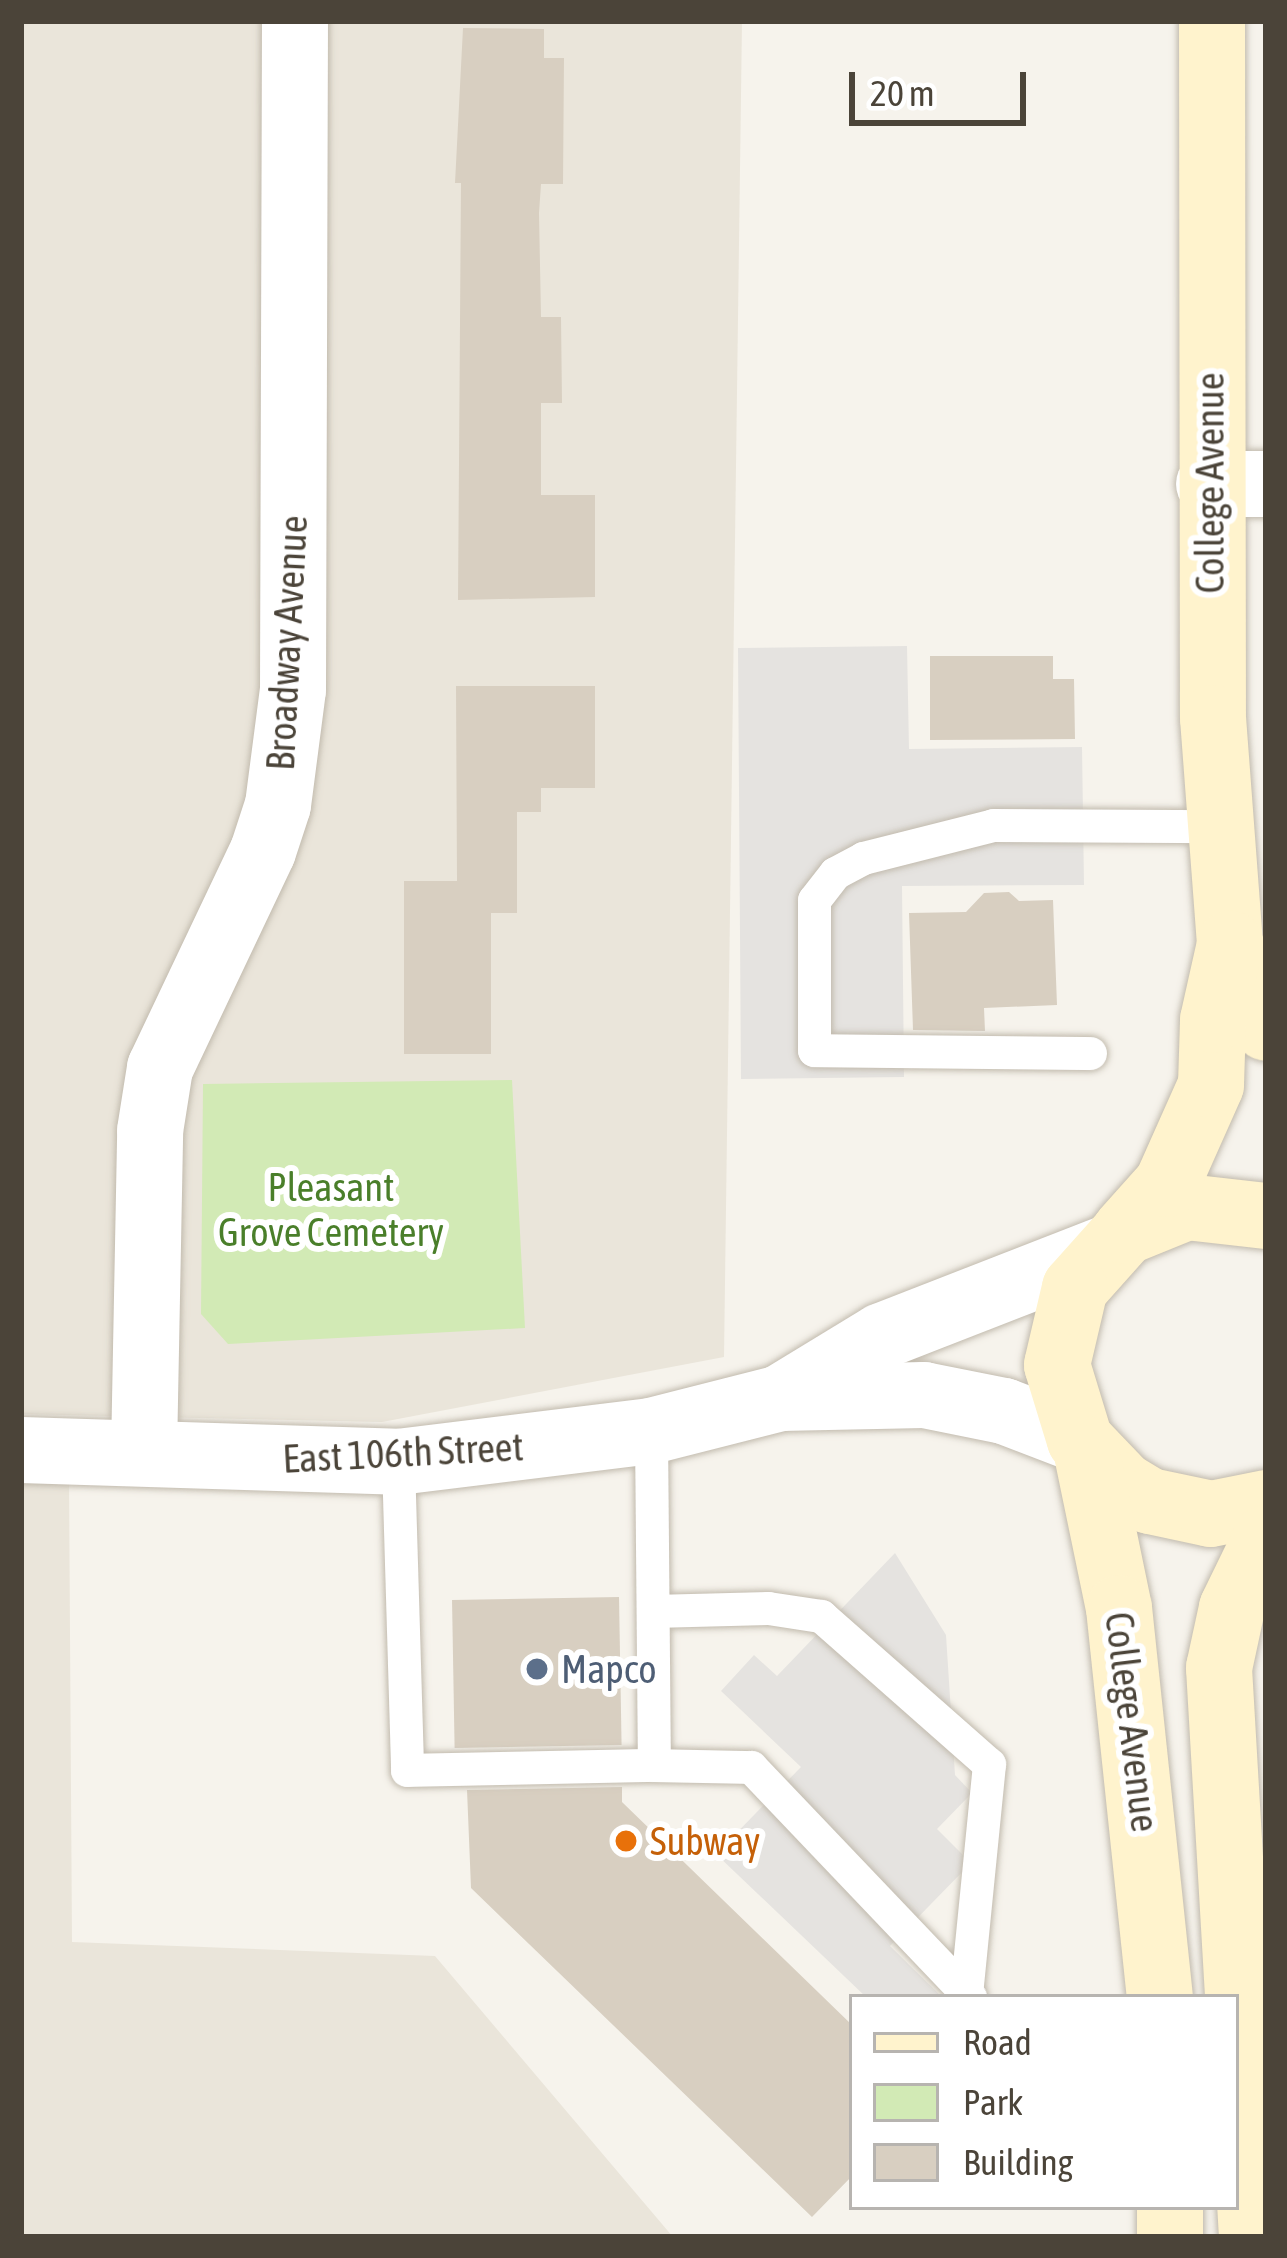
<!DOCTYPE html>
<html>
<head>
<meta charset="utf-8">
<style>
	body { margin:0 }
	#map { position:relative; width:1287px; height:2258px; overflow:hidden; background:#f6f3ec; font-family:"Asap Condensed",sans-serif }
	div>[style] { position:absolute }
	[style*='--x'] { left:calc(var(--x)*1px); top:calc(var(--y)*1px); width:calc(var(--w)*1px); rotate:calc(var(--a)*1deg) }
	.residential>* { inset:0; background:#eae5da }
	.green>* { inset:0; background:#d2eab5 }
	.parking>* { inset:0; background:#e5e3e0 }
	.building>* { inset:0; background:#d8cfc1; transform-origin:0 0 }
	.roads { filter:drop-shadow(0 0 3px #c2bbae) drop-shadow(0 0 3px #c2bbae) }
	.service>* { height:33px; margin:-16.5px; padding:0 16.5px; transform-origin:16.5px; border-radius:16.5px; background:#fff }
	.minor>* { height:66px; margin:-33px; padding:0 33px; transform-origin:33px; border-radius:33px; background:#fff }
	.tertiary>* { height:66px; margin:-33px; padding:0 33px; transform-origin:33px; border-radius:33px; background:#fff }
	.secondary>* { height:66px; margin:-33px; padding:0 33px; transform-origin:33px; border-radius:33px; background:#fff3cd }
	.dots>* { width:33px; height:33px; translate:-50% -50%; box-sizing:border-box; border:6px solid #fff; border-radius:50% }
	span { translate:-50% -50%; white-space:nowrap; text-align:center; line-height:1.15; -webkit-text-stroke:12px #fff; paint-order:stroke }
	.street-label { font-size:39px; color:#4b4439 }
	.park-label { font-size:39px; color:#4a7f2a }
	.service-label { font-size:39px; color:#4e5e75 }
	.left { translate:0 -50%; text-align:left }
	.food-label { font-size:39px; color:#c56008 }
	.frame { position:absolute; inset:0; border:24px solid #4b4439; pointer-events:none }
	.legend { position:absolute; left:849px; top:1994px; width:390px; height:216px; box-sizing:border-box; background:#fff; border:3px solid #b7b4b0; margin:0; padding:15px 21px; list-style:none; font-size:36px; color:#4b4439 }
	.legend li { display:flex; align-items:center; gap:24px; height:60px }
	.legend b { width:60px; border:3px solid #b7b4b0 }
	.scale { position:absolute; left:849px; top:72px; width:177px; height:54px; box-sizing:border-box; border:6px solid #4b4439; border-top:0; padding-left:15px; font-size:36px; line-height:42px; white-space:nowrap; color:#4b4439; -webkit-text-stroke:9px #fff; paint-order:stroke }
</style>
</head>
<body>
<div id="map">
	<div class="residential">
		<div style="clip-path:polygon(21px 21px,742px 21px,724px 1357px,382px 1422px,21px 1414px)"></div>
		<div style="clip-path:polygon(21px 1479px,69px 1479px,72px 1942px,435px 1956px,673px 2237px,21px 2237px)"></div>
	</div>
	<div class="green">
		<div style="clip-path:polygon(512px 1080px,525px 1328px,228px 1344px,201px 1314px,203px 1084px)"></div>
	</div>
	<div class="parking">
		<div style="clip-path:polygon(907px 646px,909px 749px,1082px 747px,1084px 885px,902px 886px,904px 1077px,741px 1079px,738px 648px)"></div>
		<div style="clip-path:polygon(895px 1553px,946px 1635px,955px 1775px,972px 1793px,937px 1829px,971px 1863px,890px 1946px,942px 1997px,866px 1997px,716px 1854px,801px 1767px,721px 1691px,754px 1655px,777px 1676px)"></div>
	</div>
	<div class="building">
		<div style="clip-path:polygon(463px 28px,544px 29px,544px 58px,564px 58px,563px 184px,541px 184px,539px 213px,541px 317px,561px 317px,562px 403px,541px 403px,541px 495px,595px 495px,595px 597px,458px 600px,461px 183px,455px 183px)"></div>
		<div style="clip-path:polygon(930px 656px,1053px 656px,1053px 679px,1074px 679px,1075px 739px,930px 740px)"></div>
		<div style="clip-path:polygon(456px 686px,595px 686px,595px 788px,541px 788px,541px 812px,517px 812px,517px 913px,491px 913px,491px 1054px,404px 1054px,404px 881px,457px 881px)"></div>
		<div style="clip-path:polygon(1009px 892px,1019px 901px,1053px 900px,1057px 1005px,984px 1008px,985px 1031px,913px 1030px,909px 913px,966px 912px,984px 893px)"></div>
		<div style="left:619px;top:1597px;width:148px;height:167px;rotate:89deg"></div>
		<div style="clip-path:polygon(622px 1787px,622px 1802px,852px 2025px,852px 2176px,812px 2217px,471px 1888px,467px 1790px)"></div>
	</div>
	<div class="roads">
		<div class="service">
			<div style="--x:1090;--y:1053;--w:276;--a:-179.4"></div>
			<div style="--x:814;--y:1050;--w:150;--a:-90"></div>
			<div style="--x:814;--y:900;--w:34;--a:-52"></div>
			<div style="--x:835;--y:873;--w:32;--a:-28"></div>
			<div style="--x:863;--y:858;--w:134;--a:-14.2"></div>
			<div style="--x:993;--y:825;--w:229;--a:0.3"></div>
			<div style="--x:651;--y:1431;--w:334;--a:89.5"></div>
			<div style="--x:654;--y:1765;--w:97;--a:1.2"></div>
			<div style="--x:751;--y:1767;--w:318;--a:46.4"></div>
			<div style="--x:398;--y:1462;--w:308;--a:88.3"></div>
			<div style="--x:407;--y:1770;--w:247;--a:-1.2"></div>
			<div style="--x:653;--y:1611;--w:115;--a:-1.5"></div>
			<div style="--x:768;--y:1608;--w:54;--a:8.6"></div>
			<div style="--x:821;--y:1616;--w:224;--a:41.4"></div>
			<div style="--x:989;--y:1764;--w:230;--a:95.7"></div>
		</div>
		<div class="minor">
			<div style="--x:1209;--y:484;--w:57;--a:0"></div>
			<div style="--x:144;--y:1453;--w:322;--a:-88.9"></div>
			<div style="--x:150;--y:1131;--w:64;--a:-81"></div>
			<div style="--x:160;--y:1068;--w:240;--a:-64.6"></div>
			<div style="--x:263;--y:851;--w:48;--a:-71.9"></div>
			<div style="--x:278;--y:805;--w:116;--a:-82.6"></div>
			<div style="--x:293;--y:690;--w:669;--a:-89.83"></div>
		</div>
		<div class="tertiary">
			<div style="--x:780;--y:1398;--w:119;--a:-31.3"></div>
			<div style="--x:882;--y:1336;--w:237;--a:-21.3"></div>
			<div style="--x:21;--y:1450;--w:377;--a:1.8"></div>
			<div style="--x:398;--y:1462;--w:255;--a:-7"></div>
			<div style="--x:651;--y:1431;--w:133;--a:-14.3"></div>
			<div style="--x:780;--y:1398;--w:144;--a:-1.2"></div>
			<div style="--x:924;--y:1395;--w:82;--a:11.3"></div>
			<div style="--x:1004;--y:1411;--w:81;--a:20.9"></div>
		</div>
		<div class="secondary">
			<div style="--x:1212;--y:21;--w:697;--a:89.92"></div>
			<div style="--x:1213;--y:718;--w:227;--a:85.7"></div>
			<div style="--x:1230;--y:944;--w:91;--a:66.8"></div>
			<div style="--x:1266;--y:1216;--w:80;--a:-173.5"></div>
			<div style="--x:1187;--y:1207;--w:67;--a:158"></div>
			<div style="--x:1125;--y:1232;--w:75;--a:131.8"></div>
			<div style="--x:1075;--y:1288;--w:79;--a:103.2"></div>
			<div style="--x:1057;--y:1365;--w:78;--a:73"></div>
			<div style="--x:1080;--y:1440;--w:62;--a:46.3"></div>
			<div style="--x:1123;--y:1485;--w:31;--a:31"></div>
			<div style="--x:1150;--y:1501;--w:62;--a:12"></div>
			<div style="--x:1211;--y:1514;--w:56;--a:-11.3"></div>
			<div style="--x:1125;--y:1231;--w:63;--a:-48.2"></div>
			<div style="--x:1167;--y:1184;--w:108;--a:-66"></div>
			<div style="--x:1211;--y:1085;--w:65;--a:-88.2"></div>
			<div style="--x:1213;--y:1020;--w:78;--a:-77.4"></div>
			<div style="--x:1086;--y:1449;--w:162;--a:78.3"></div>
			<div style="--x:1119;--y:1608;--w:391;--a:84"></div>
			<div style="--x:1170;--y:2207;--w:30;--a:90"></div>
			<div style="--x:1252;--y:2237;--w:570;--a:-93.32"></div>
			<div style="--x:1219;--y:1668;--w:61;--a:-77.8"></div>
			<div style="--x:1232;--y:1608;--w:78;--a:-64.1"></div>
		</div>
	</div>
	<div class="dots">
		<div style="left:537px;top:1669px;background:#5c6f8a"></div>
		<div style="left:626px;top:1841px;background:#e8710a"></div>
	</div>
	<div class="street-label">
		<span style="left:1210px;top:483px;rotate:-90deg">College Avenue</span>
		<span style="left:287px;top:643px;rotate:-87deg">Broadway Avenue</span>
		<span style="left:403px;top:1453px;rotate:-3deg">East 106th Street</span>
		<span style="left:1132px;top:1722px;rotate:83deg">College Avenue</span>
	</div>
	<div class="park-label">
		<span style="left:331px;top:1210px">Pleasant<br>Grove Cemetery</span>
	</div>
	<div class="service-label">
		<span class="left" style="left:561px;top:1669px">Mapco</span>
	</div>
	<div class="food-label">
		<span class="left" style="left:650px;top:1841px">Subway</span>
	</div>
	<div class="frame"></div>
	<ul class="legend">
	<li><b style="height:15px;background:#fff3cd"></b>Road</li>
	<li><b style="height:33px;background:#d2eab5"></b>Park</li>
	<li><b style="height:33px;background:#d8cfc1"></b>Building</li>
	</ul>
	<div class="scale">20 m</div>
</div>
</body>
</html>
